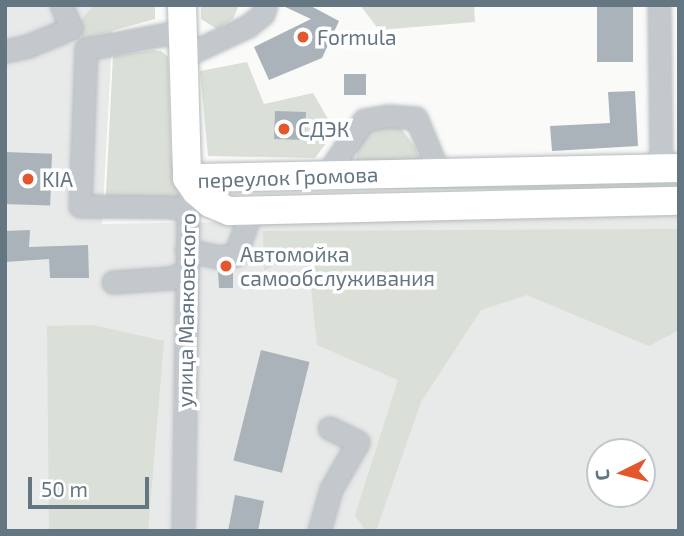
<!DOCTYPE html>
<html>
<head>
<meta charset="utf-8">
<style>
	body { margin:0 }
	#map { position:relative; width:684px; height:536px; overflow:hidden; background:#fafaf8; font-family:"Exo 2",sans-serif }
	div>[style] { position:absolute }
	[style*='--x'] { left:calc(var(--x)*1px); top:calc(var(--y)*1px); width:calc(var(--w)*1px); rotate:calc(var(--a)*1deg) }
	.built>* { inset:0; background:#e8e9e9 }
	.green>* { inset:0; background:#dadfd7; transform-origin:0 0 }
	.building>* { inset:0; background:#aab3b9; transform-origin:0 0 }
	.roads { filter:drop-shadow(0 0 2px #b5babe) drop-shadow(0 0 2px #b5babe) }
	.minor>* { height:21px; margin:-10.5px; padding:0 10.5px; transform-origin:10.5px; border-radius:10.5px; background:#c3c8cc }
	.major>* { height:28px; margin:-14px; padding:0 14px; transform-origin:14px; border-radius:14px; background:#fff }
	.dots>* { width:19px; height:19px; translate:-50% -50%; box-sizing:border-box; border:4px solid #fff; border-radius:50% }
	span { translate:-50% -50%; white-space:nowrap; text-align:center; line-height:1.15; -webkit-text-stroke:7px #fff; paint-order:stroke }
	.poi-label { font-size:21px; color:#657683 }
	.left { translate:0 -50%; text-align:left }
	.street-label { font-size:21px; color:#657683 }
	.frame { position:absolute; inset:0; border:7px solid #657683; pointer-events:none }
	.north { position:absolute; left:586px; top:438px; width:70px; height:70px; box-sizing:border-box; background:#fff; border:2px solid #c1c8cd; border-radius:50%; rotate:264deg; font-size:19px; font-weight:700; line-height:28px; text-align:center; color:#657683 }
	.north::after { content:''; display:block; margin:auto; width:24px; height:32px; background:#e4572e; clip-path:polygon(50% 0,100% 100%,50% 72%,0 100%) }
	.scale { position:absolute; left:28px; top:477px; width:121px; height:32px; box-sizing:border-box; border:4px solid #657683; border-top:0; padding-left:9px; font-size:21px; line-height:24px; white-space:nowrap; color:#657683; -webkit-text-stroke:5px #fff; paint-order:stroke }
</style>
</head>
<body>
<div id="map">
	<div class="built">
		<div style="clip-path:polygon(evenodd,5px 5px,114px 5px,102px 224px,679px 215px,679px 531px,5px 531px,5px 5px,600px 452px,642px 452px,642px 494px,600px 494px,600px 452px)"></div>
	</div>
	<div class="green">
		<div style="clip-path:polygon(94px 5px,155px 5px,155px 19px,82px 39px,79px 22px)"></div>
		<div style="clip-path:polygon(201px 5px,239px 5px,233px 19px,217px 29px,201px 19px)"></div>
		<div style="clip-path:polygon(360px 5px,474px 5px,475px 22px,379px 30px)"></div>
		<div style="clip-path:polygon(153px 50px,161px 51px,168px 57px,171px 155px,179px 198px,105px 213px,113px 56px)"></div>
		<div style="clip-path:polygon(247px 62px,264px 104px,313px 93px,335px 131px,315px 158px,208px 156px,200px 71px)"></div>
		<div style="clip-path:polygon(383px 127px,400px 127px,415px 147px,420px 160px,356px 161px,357px 147px,363px 133px)"></div>
		<div style="left:679px;top:174px;width:15px;height:441px;rotate:90deg"></div>
		<div style="clip-path:polygon(679px 229px,679px 330px,649px 346px,527px 295px,481px 310px,421px 402px,376px 531px,366px 531px,355px 515px,398px 380px,317px 345px,307px 247px,264px 271px,263px 231px)"></div>
		<div style="clip-path:polygon(93px 325px,164px 341px,148px 531px,49px 531px,47px 326px)"></div>
	</div>
	<div class="building">
		<div style="clip-path:polygon(281px 5px,309px 5px,339px 21px,322px 58px,269px 80px,254px 47px,311px 19px)"></div>
		<div style="left:597px;top:5px;width:36px;height:57px"></div>
		<div style="left:344px;top:74px;width:22px;height:21px"></div>
		<div style="clip-path:polygon(635px 91px,638px 146px,552px 151px,550px 126px,610px 123px,608px 92px)"></div>
		<div style="left:275px;top:111px;width:31px;height:28px;rotate:2deg"></div>
		<div style="left:5px;top:152px;width:47px;height:52px;rotate:2deg"></div>
		<div style="clip-path:polygon(30px 230px,29px 247px,88px 245px,89px 278px,50px 278px,49px 259px,5px 262px,5px 231px)"></div>
		<div style="clip-path:polygon(233px 268px,233px 288px,219px 288px,218px 270px)"></div>
		<div style="left:261px;top:350px;width:50px;height:114px;rotate:14deg"></div>
		<div style="clip-path:polygon(235px 495px,264px 501px,258px 531px,228px 531px)"></div>
	</div>
	<div class="roads">
		<div class="minor">
			<div style="--x:659;--y:5;--w:163;--a:89.3"></div>
			<div style="--x:182;--y:31;--w:98;--a:169.4"></div>
			<div style="--x:86;--y:49;--w:157;--a:92.2"></div>
			<div style="--x:80;--y:206;--w:90;--a:0.6"></div>
			<div style="--x:170;--y:207;--w:18;--a:13"></div>
			<div style="--x:5;--y:51;--w:24;--a:-12"></div>
			<div style="--x:28;--y:46;--w:47;--a:-22.7"></div>
			<div style="--x:71;--y:28;--w:25;--a:-113"></div>
			<div style="--x:182;--y:57;--w:73;--a:-25.2"></div>
			<div style="--x:248;--y:26;--w:19;--a:-39"></div>
			<div style="--x:263;--y:14;--w:9;--a:-72"></div>
			<div style="--x:326;--y:175;--w:67;--a:-55.4"></div>
			<div style="--x:364;--y:120;--w:24;--a:-9"></div>
			<div style="--x:388;--y:116;--w:28;--a:4"></div>
			<div style="--x:416;--y:118;--w:60;--a:67.3"></div>
			<div style="--x:186;--y:250;--w:33;--a:12"></div>
			<div style="--x:218;--y:257;--w:17;--a:-7"></div>
			<div style="--x:235;--y:255;--w:46;--a:-69.6"></div>
			<div style="--x:113;--y:282;--w:58;--a:-3.9"></div>
			<div style="--x:171;--y:278;--w:16;--a:-22"></div>
			<div style="--x:183;--y:531;--w:333;--a:-89.1"></div>
			<div style="--x:319;--y:531;--w:44;--a:-74.1"></div>
			<div style="--x:331;--y:489;--w:54;--a:-60.1"></div>
			<div style="--x:358;--y:442;--w:32;--a:-154"></div>
		</div>
		<div class="major">
			<div style="--x:182;--y:5;--w:173;--a:88.3"></div>
			<div style="--x:679;--y:168;--w:492;--a:178.8"></div>
			<div style="--x:187;--y:178;--w:16;--a:55"></div>
			<div style="--x:196;--y:191;--w:18;--a:41"></div>
			<div style="--x:210;--y:203;--w:21;--a:23"></div>
			<div style="--x:229;--y:211;--w:450;--a:-1.3"></div>
		</div>
	</div>
	<div class="dots">
		<div style="left:303px;top:37px;background:#e4572e"></div>
		<div style="left:284px;top:129px;background:#e4572e"></div>
		<div style="left:28px;top:179px;background:#e4572e"></div>
		<div style="left:226px;top:266px;background:#e4572e"></div>
	</div>
	<div class="poi-label">
		<span class="left" style="left:317px;top:37px">Formula</span>
		<span class="left" style="left:298px;top:129px">СДЭК</span>
		<span class="left" style="left:42px;top:179px">KIA</span>
		<span class="left" style="left:240px;top:266px">Автомойка<br>самообслуживания</span>
	</div>
	<div class="street-label">
		<span style="left:288px;top:177px;rotate:-2deg">переулок Громова</span>
		<span style="left:186px;top:310px;rotate:-89deg">улица Маяковского</span>
	</div>
	<div class="frame"></div>
	<div class="north">С</div>
	<div class="scale">50 m</div>
</div>
</body>
</html>
